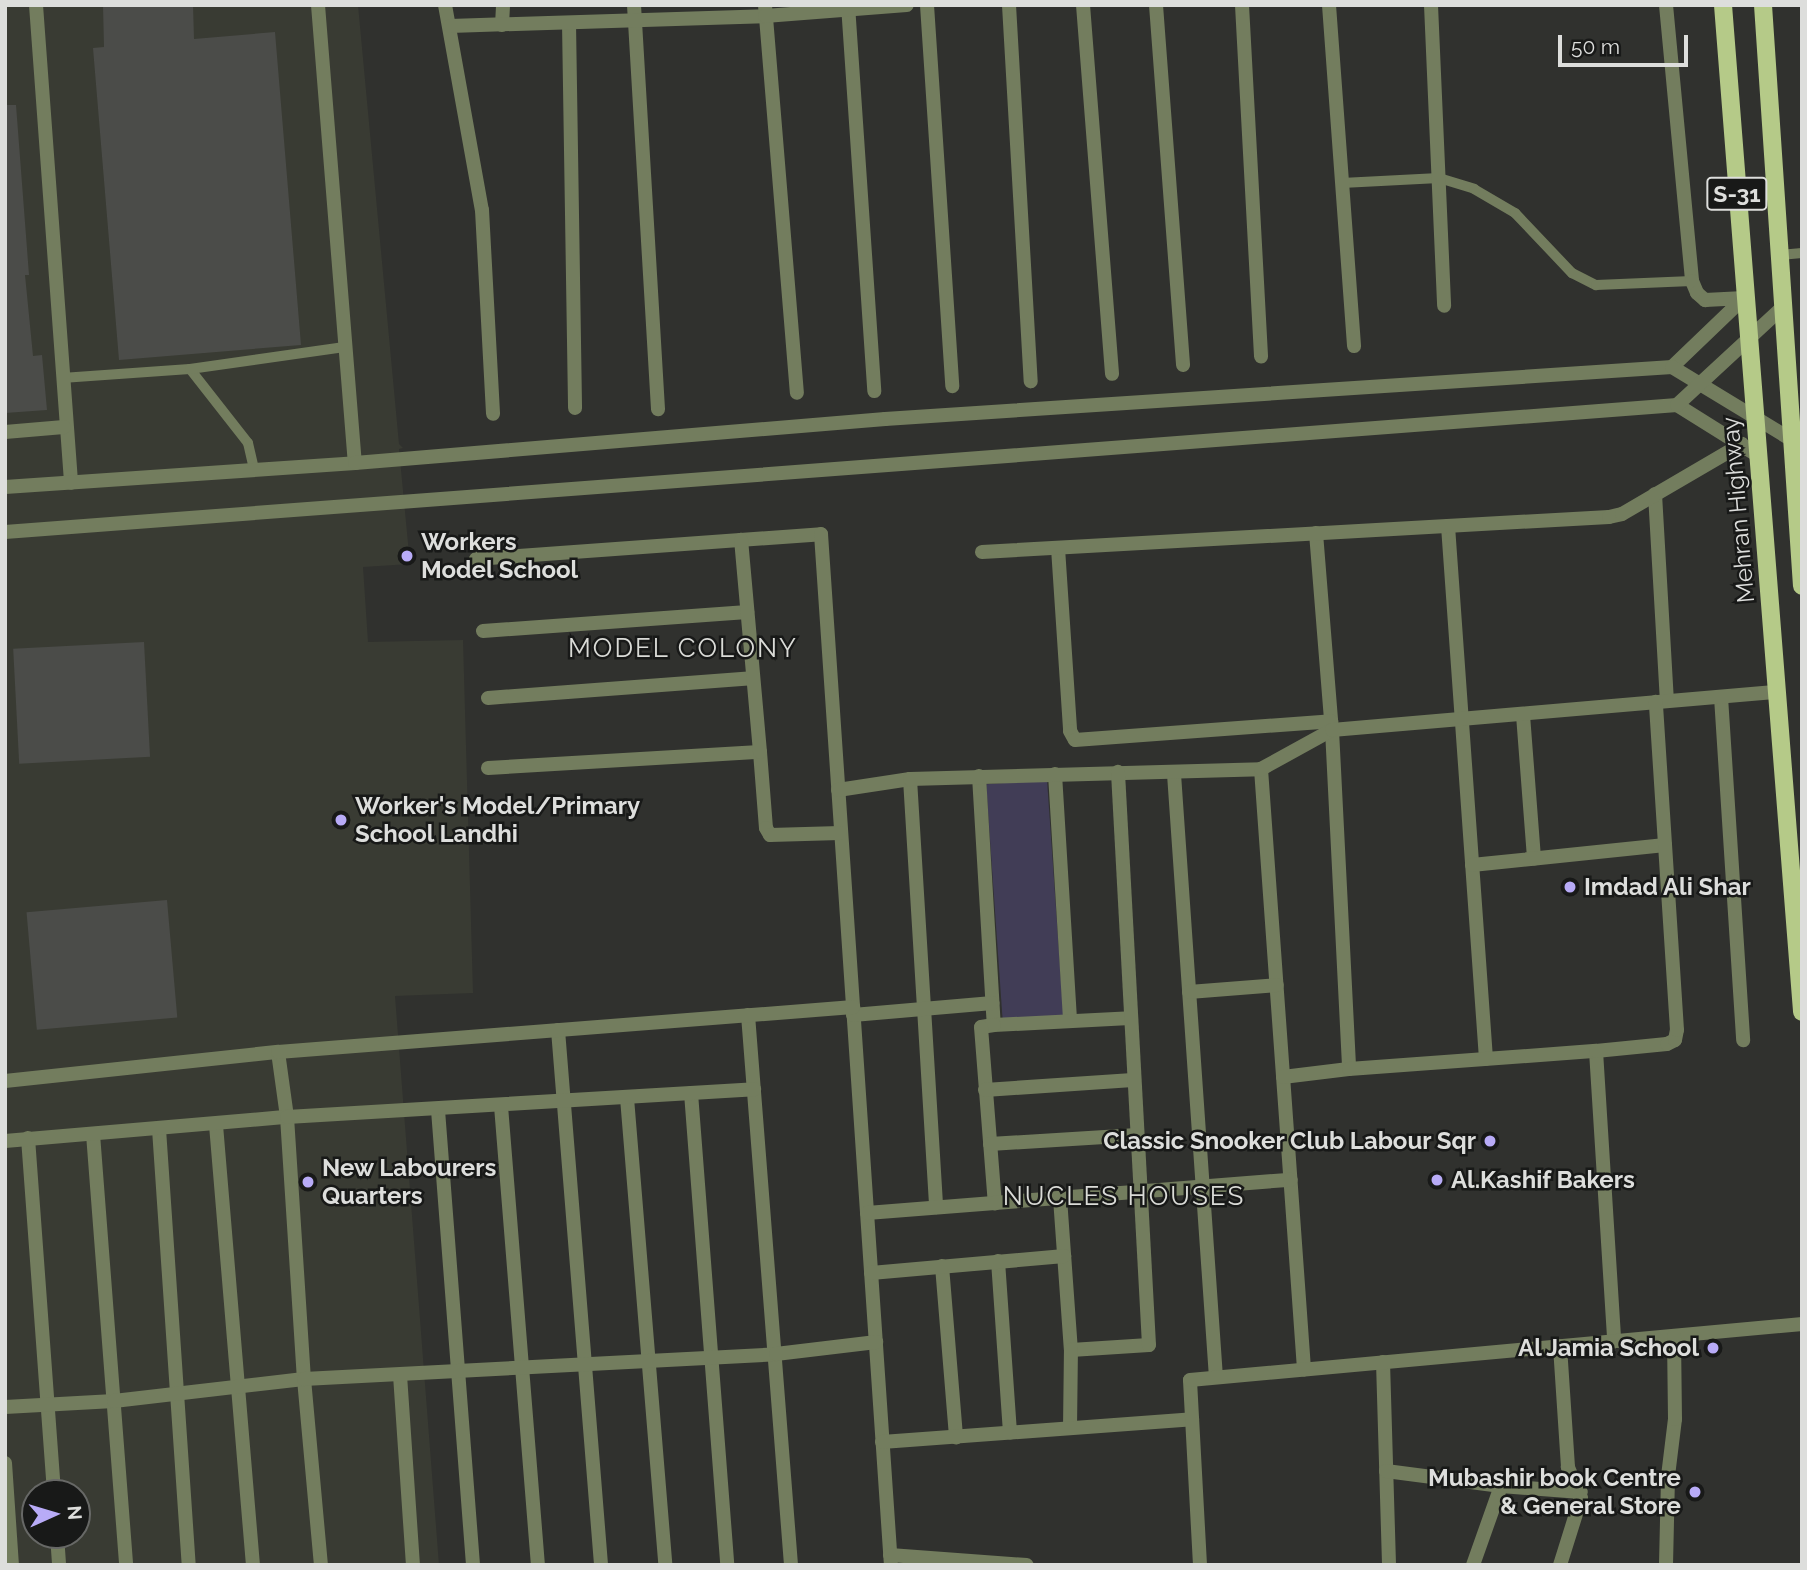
<!DOCTYPE html>
<html>
<head>
<meta charset="utf-8">
<style>
	body { margin:0 }
	#map { position:relative; width:1807px; height:1570px; overflow:hidden; background:#30312e; font-family:Raleway,sans-serif }
	div>[style] { position:absolute }
	[style*='--x'] { left:calc(var(--x)*1px); top:calc(var(--y)*1px); width:calc(var(--w)*1px); rotate:calc(var(--a)*1deg) }
	.built>* { inset:0; background:#393b33 }
	.green>* { inset:0; background:#413d56; transform-origin:0 0 }
	.building>* { inset:0; background:#4b4c49; transform-origin:0 0 }
	.service>* { height:10px; margin:-5px; padding:0 5px; transform-origin:5px; border-radius:5px; background:#737d5e }
	.minor>* { height:14px; margin:-7px; padding:0 7px; transform-origin:7px; border-radius:7px; background:#737d5e }
	.tertiary>* { height:14px; margin:-7px; padding:0 7px; transform-origin:7px; border-radius:7px; background:#737d5e }
	.primary>* { height:18px; margin:-9px; padding:0 9px; transform-origin:9px; border-radius:9px; background:#b5ca88 }
	.dots>* { width:19px; height:19px; translate:-50% -50%; box-sizing:border-box; border:4px solid #181918; border-radius:50% }
	span { translate:-50% -50%; white-space:nowrap; text-align:center; line-height:1.15; -webkit-text-stroke:5px #181918; paint-order:stroke }
	.shield-label span { padding:2px 5px; background:#181918; border:2px solid; border-radius:5px; -webkit-text-stroke-width:0 }
	.shield-label { font-size:23px; color:#dddedc; font-weight:700 }
	.street-label { font-size:24px; color:#dddedc }
	.poi-label { font-size:24px; color:#dddedc; font-weight:700 }
	.left { translate:0 -50%; text-align:left }
	.right { translate:-100% -50%; text-align:right }
	.neighbourhood-label { font-size:26px; color:#dadbd7; letter-spacing:2px }
	.frame { position:absolute; inset:0; border:7px solid #dddedc; pointer-events:none }
	.north { position:absolute; left:21px; top:1479px; width:70px; height:70px; box-sizing:border-box; background:#181918; border:2px solid #676866; border-radius:50%; rotate:86deg; font-size:19px; font-weight:700; line-height:28px; text-align:center; color:#dddedc }
	.north::after { content:''; display:block; margin:auto; width:24px; height:32px; background:#b8abf7; clip-path:polygon(50% 0,100% 100%,50% 72%,0 100%) }
	.scale { position:absolute; left:1558px; top:35px; width:130px; height:32px; box-sizing:border-box; border:4px solid #dddedc; border-top:0; padding-left:9px; font-size:21px; line-height:24px; white-space:nowrap; color:#dddedc; -webkit-text-stroke:5px #181918; paint-order:stroke }
</style>
</head>
<body>
<div id="map">
	<div class="built">
		<div style="clip-path:polygon(evenodd,5px 5px,358px 5px,399px 444px,403px 448px,399px 449px,410px 564px,363px 567px,368px 642px,463px 640px,473px 993px,395px 996px,439px 1565px,5px 1565px,5px 5px,35px 1493px,77px 1493px,77px 1535px,35px 1535px,35px 1493px)"></div>
	</div>
	<div class="green">
		<div style="left:1047px;top:780px;width:237px;height:61px;rotate:86deg"></div>
	</div>
	<div class="building">
		<div style="clip-path:polygon(103px 5px,193px 5px,194px 39px,275px 32px,301px 345px,119px 360px,93px 48px,104px 47px)"></div>
		<div style="clip-path:polygon(5px 105px,16px 105px,29px 275px,25px 275px,33px 356px,42px 355px,47px 410px,5px 413px)"></div>
		<div style="left:144px;top:642px;width:115px;height:131px;rotate:87deg"></div>
		<div style="left:167px;top:900px;width:118px;height:141px;rotate:85deg"></div>
	</div>
	<div class="service">
		<div style="--x:1342;--y:183;--w:97;--a:-3"></div>
		<div style="--x:1439;--y:178;--w:37;--a:17"></div>
		<div style="--x:1474;--y:189;--w:48;--a:30.3"></div>
		<div style="--x:1515;--y:213;--w:83;--a:46.5"></div>
		<div style="--x:1572;--y:273;--w:27;--a:27"></div>
		<div style="--x:1596;--y:285;--w:96;--a:-2.4"></div>
		<div style="--x:1780;--y:255;--w:22;--a:-5"></div>
		<div style="--x:190;--y:369;--w:94;--a:51.9"></div>
		<div style="--x:248;--y:443;--w:28;--a:77"></div>
		<div style="--x:62;--y:378;--w:128;--a:-4"></div>
		<div style="--x:190;--y:369;--w:156;--a:-8.1"></div>
	</div>
	<div class="minor">
		<div style="--x:36;--y:5;--w:479;--a:85.8"></div>
		<div style="--x:318;--y:5;--w:459;--a:85.4"></div>
		<div style="--x:445;--y:5;--w:208;--a:79.8"></div>
		<div style="--x:482;--y:210;--w:204;--a:86.9"></div>
		<div style="--x:634;--y:5;--w:405;--a:86.6"></div>
		<div style="--x:765;--y:5;--w:389;--a:85.3"></div>
		<div style="--x:848;--y:5;--w:387;--a:86.1"></div>
		<div style="--x:927;--y:5;--w:382;--a:86.2"></div>
		<div style="--x:1009;--y:5;--w:377;--a:86.7"></div>
		<div style="--x:1083;--y:5;--w:370;--a:85.5"></div>
		<div style="--x:1156;--y:5;--w:361;--a:85.7"></div>
		<div style="--x:1242;--y:5;--w:352;--a:86.9"></div>
		<div style="--x:1329;--y:5;--w:342;--a:85.8"></div>
		<div style="--x:1431;--y:5;--w:301;--a:87.5"></div>
		<div style="--x:569;--y:23;--w:385;--a:89.1"></div>
		<div style="--x:502;--y:25;--w:20;--a:-87"></div>
		<div style="--x:5;--y:432;--w:59;--a:-4.8"></div>
		<div style="--x:1655;--y:494;--w:207;--a:86.7"></div>
		<div style="--x:1448;--y:526;--w:534;--a:85.92"></div>
		<div style="--x:1316;--y:533;--w:198;--a:85.4"></div>
		<div style="--x:1332;--y:730;--w:339;--a:87.1"></div>
		<div style="--x:1058;--y:548;--w:183;--a:86.2"></div>
		<div style="--x:1070;--y:731;--w:10;--a:61"></div>
		<div style="--x:1075;--y:740;--w:257;--a:-4.2"></div>
		<div style="--x:982;--y:552;--w:628;--a:-3.2"></div>
		<div style="--x:1609;--y:517;--w:13;--a:-13"></div>
		<div style="--x:1622;--y:514;--w:139;--a:-30.3"></div>
		<div style="--x:476;--y:559;--w:346;--a:-4.1"></div>
		<div style="--x:821;--y:534;--w:1033;--a:86.12"></div>
		<div style="--x:483;--y:631;--w:265;--a:-4.1"></div>
		<div style="--x:1721;--y:697;--w:344;--a:86.3"></div>
		<div style="--x:488;--y:698;--w:264;--a:-4.3"></div>
		<div style="--x:1523;--y:715;--w:144;--a:85.6"></div>
		<div style="--x:760;--y:752;--w:76;--a:85.5"></div>
		<div style="--x:766;--y:828;--w:8;--a:60"></div>
		<div style="--x:770;--y:835;--w:70;--a:-1.6"></div>
		<div style="--x:488;--y:768;--w:272;--a:-3.4"></div>
		<div style="--x:760;--y:752;--w:213;--a:-95.1"></div>
		<div style="--x:1261;--y:769;--w:602;--a:85.9"></div>
		<div style="--x:1055;--y:774;--w:247;--a:86.5"></div>
		<div style="--x:1174;--y:774;--w:604;--a:86.02"></div>
		<div style="--x:979;--y:776;--w:249;--a:86.6"></div>
		<div style="--x:994;--y:1025;--w:136;--a:-2.9"></div>
		<div style="--x:910;--y:779;--w:429;--a:86.5"></div>
		<div style="--x:838;--y:790;--w:73;--a:-8.7"></div>
		<div style="--x:910;--y:779;--w:351;--a:-1.6"></div>
		<div style="--x:1261;--y:769;--w:81;--a:-28.8"></div>
		<div style="--x:1332;--y:730;--w:447;--a:-4.9"></div>
		<div style="--x:1472;--y:865;--w:194;--a:-5.9"></div>
		<div style="--x:1189;--y:992;--w:88;--a:-4.5"></div>
		<div style="--x:748;--y:1015;--w:552;--a:85.53"></div>
		<div style="--x:853;--y:1015;--w:140;--a:-4.9"></div>
		<div style="--x:994;--y:1025;--w:13;--a:171"></div>
		<div style="--x:981;--y:1027;--w:177;--a:85.5"></div>
		<div style="--x:558;--y:1030;--w:537;--a:85.4"></div>
		<div style="--x:1596;--y:1051;--w:291;--a:86.4"></div>
		<div style="--x:278;--y:1052;--w:66;--a:82.1"></div>
		<div style="--x:287;--y:1117;--w:263;--a:86.3"></div>
		<div style="--x:304;--y:1379;--w:187;--a:84.8"></div>
		<div style="--x:1283;--y:1077;--w:66;--a:-6.9"></div>
		<div style="--x:1349;--y:1069;--w:248;--a:-4.2"></div>
		<div style="--x:1596;--y:1051;--w:71;--a:-5.6"></div>
		<div style="--x:1667;--y:1044;--w:9;--a:-27"></div>
		<div style="--x:1675;--y:1040;--w:10;--a:-79"></div>
		<div style="--x:1677;--y:1030;--w:329;--a:-93.7"></div>
		<div style="--x:5;--y:1081;--w:275;--a:-6.1"></div>
		<div style="--x:278;--y:1052;--w:577;--a:-4.47"></div>
		<div style="--x:985;--y:1090;--w:148;--a:-3.9"></div>
		<div style="--x:691;--y:1093;--w:473;--a:85.6"></div>
		<div style="--x:627;--y:1098;--w:469;--a:85.3"></div>
		<div style="--x:501;--y:1106;--w:460;--a:85.4"></div>
		<div style="--x:438;--y:1110;--w:456;--a:85.6"></div>
		<div style="--x:216;--y:1125;--w:442;--a:85.2"></div>
		<div style="--x:159;--y:1129;--w:437;--a:86.1"></div>
		<div style="--x:93;--y:1134;--w:432;--a:85.6"></div>
		<div style="--x:28;--y:1138;--w:356;--a:85.8"></div>
		<div style="--x:5;--y:1141;--w:283;--a:-4.9"></div>
		<div style="--x:287;--y:1117;--w:468;--a:-3.4"></div>
		<div style="--x:990;--y:1144;--w:147;--a:-3.5"></div>
		<div style="--x:1060;--y:1198;--w:152;--a:85.9"></div>
		<div style="--x:1071;--y:1350;--w:78;--a:-3.7"></div>
		<div style="--x:1149;--y:1345;--w:574;--a:-93.1"></div>
		<div style="--x:867;--y:1213;--w:425;--a:-4.5"></div>
		<div style="--x:998;--y:1261;--w:172;--a:86"></div>
		<div style="--x:942;--y:1266;--w:172;--a:85.3"></div>
		<div style="--x:871;--y:1273;--w:194;--a:-5"></div>
		<div style="--x:1383;--y:1362;--w:203;--a:88.3"></div>
		<div style="--x:400;--y:1375;--w:190;--a:86.1"></div>
		<div style="--x:5;--y:1407;--w:109;--a:-3.2"></div>
		<div style="--x:114;--y:1401;--w:191;--a:-6.6"></div>
		<div style="--x:304;--y:1379;--w:473;--a:-3"></div>
		<div style="--x:776;--y:1354;--w:101;--a:-6.8"></div>
		<div style="--x:1070;--y:1428;--w:78;--a:-89.3"></div>
		<div style="--x:882;--y:1442;--w:311;--a:-4.2"></div>
		<div style="--x:5;--y:1463;--w:102;--a:86.1"></div>
		<div style="--x:1386;--y:1471;--w:116;--a:7.4"></div>
		<div style="--x:1501;--y:1486;--w:80;--a:4.3"></div>
		<div style="--x:57;--y:1535;--w:30;--a:86"></div>
		<div style="--x:890;--y:1555;--w:137;--a:4.2"></div>
		<div style="--x:1200;--y:1565;--w:185;--a:-93.1"></div>
		<div style="--x:1190;--y:1380;--w:615;--a:-5.23"></div>
		<div style="--x:1473;--y:1565;--w:84;--a:-70.5"></div>
		<div style="--x:1560;--y:1565;--w:70;--a:-72.6"></div>
		<div style="--x:1581;--y:1498;--w:34;--a:-113"></div>
		<div style="--x:1568;--y:1467;--w:121;--a:-93.8"></div>
		<div style="--x:1666;--y:1565;--w:89;--a:-88.7"></div>
		<div style="--x:1668;--y:1476;--w:57;--a:-83"></div>
		<div style="--x:1675;--y:1419;--w:83;--a:-90.7"></div>
	</div>
	<div class="tertiary">
		<div style="--x:1666;--y:5;--w:277;--a:84.6"></div>
		<div style="--x:1692;--y:281;--w:13;--a:67"></div>
		<div style="--x:1697;--y:293;--w:11;--a:41"></div>
		<div style="--x:1705;--y:300;--w:39;--a:-3"></div>
		<div style="--x:450;--y:26;--w:315;--a:-1.8"></div>
		<div style="--x:765;--y:16;--w:142;--a:-4.4"></div>
		<div style="--x:1672;--y:367;--w:100;--a:-43.8"></div>
		<div style="--x:1677;--y:405;--w:94;--a:32"></div>
		<div style="--x:5;--y:487;--w:351;--a:-3.9"></div>
		<div style="--x:355;--y:463;--w:532;--a:-4.75"></div>
		<div style="--x:885;--y:419;--w:789;--a:-3.78"></div>
		<div style="--x:1672;--y:367;--w:140;--a:31.3"></div>
		<div style="--x:5;--y:532;--w:1677;--a:-4.34"></div>
		<div style="--x:1677;--y:405;--w:146;--a:-42.8"></div>
	</div>
	<div class="primary">
		<div style="--x:1723;--y:5;--w:1010;--a:85.51"></div>
		<div style="--x:1763;--y:5;--w:582;--a:86.16"></div>
	</div>
	<div class="dots">
		<div style="left:407px;top:556px;background:#b8abf7"></div>
		<div style="left:341px;top:820px;background:#b8abf7"></div>
		<div style="left:1570px;top:887px;background:#b8abf7"></div>
		<div style="left:1490px;top:1141px;background:#b8abf7"></div>
		<div style="left:1437px;top:1180px;background:#b8abf7"></div>
		<div style="left:308px;top:1182px;background:#b8abf7"></div>
		<div style="left:1713px;top:1348px;background:#b8abf7"></div>
		<div style="left:1695px;top:1492px;background:#b8abf7"></div>
	</div>
	<div class="shield-label">
		<span style="left:1737px;top:194px">S-31</span>
	</div>
	<div class="street-label">
		<span style="left:1738px;top:510px;rotate:-95deg">Mehran Highway</span>
	</div>
	<div class="poi-label">
		<span class="left" style="left:421px;top:556px">Workers<br>Model School</span>
		<span class="left" style="left:355px;top:820px">Worker's Model/Primary<br>School Landhi</span>
		<span class="left" style="left:1584px;top:887px">Imdad Ali Shar</span>
		<span class="right" style="left:1476px;top:1141px">Classic Snooker Club Labour Sqr</span>
		<span class="left" style="left:322px;top:1182px">New Labourers<br>Quarters</span>
		<span class="left" style="left:1451px;top:1180px">Al.Kashif Bakers</span>
		<span class="right" style="left:1699px;top:1348px">Al Jamia School</span>
		<span class="right" style="left:1681px;top:1492px">Mubashir book Centre<br>&amp; General Store</span>
	</div>
	<div class="neighbourhood-label">
		<span style="left:683px;top:649px">MODEL COLONY</span>
		<span style="left:1124px;top:1197px">NUCLES HOUSES</span>
	</div>
	<div class="frame"></div>
	<div class="north">N</div>
	<div class="scale">50 m</div>
</div>
</body>
</html>
